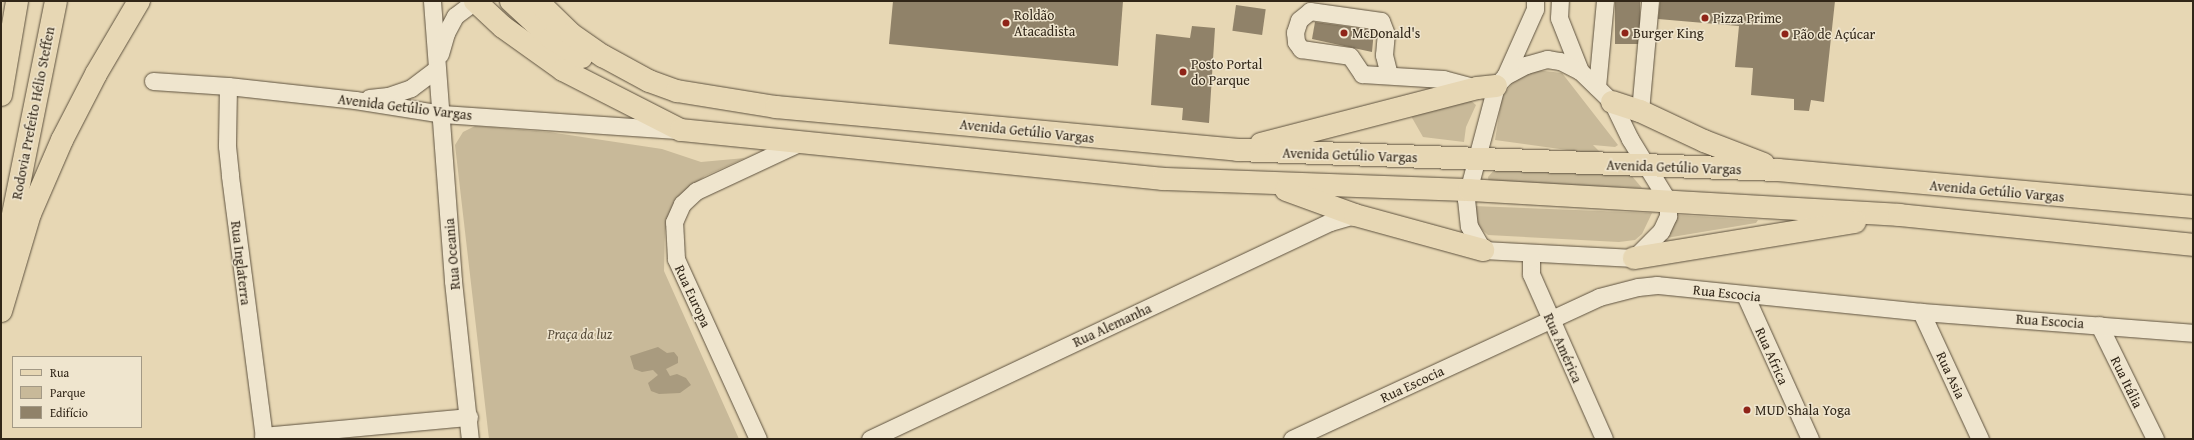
<!DOCTYPE html>
<html>
<head>
<meta charset="utf-8">
<style>
	body { margin:0 }
	#map { position:relative; width:2194px; height:440px; overflow:hidden; background:#e7d7b4; font-family:"Gentium Book Plus",serif }
	div>[style] { position:absolute }
	[style*='--x'] { left:calc(var(--x)*1px); top:calc(var(--y)*1px); width:calc(var(--w)*1px); rotate:calc(var(--a)*1deg) }
	.green>* { inset:0; background:#c8b999 }
	.water>* { inset:0; background:#a99b7f }
	.building>* { inset:0; background:#908269; transform-origin:0 0 }
	.roads { filter:drop-shadow(0 0 1px #5e523f) drop-shadow(0 0 1px #5e523f) }
	.minor>* { height:17px; margin:-8.5px; padding:0 8.5px; transform-origin:8.5px; border-radius:8.5px; background:#efe5ce }
	.major>* { height:22px; margin:-11px; padding:0 11px; transform-origin:11px; border-radius:11px; background:#e7d7b4 }
	.highway>* { height:22px; margin:-11px; padding:0 11px; transform-origin:11px; border-radius:11px; background:#e7d7b4 }
	.dots>* { width:11px; height:11px; translate:-50% -50%; box-sizing:border-box; border:2px solid #efe5ce; border-radius:50% }
	span { translate:-50% -50%; white-space:nowrap; text-align:center; line-height:1.15; -webkit-text-stroke:3px #efe5ce; paint-order:stroke }
	.poi-label { font-size:14px; color:#312618 }
	.left { translate:0 -50%; text-align:left }
	.street-label { font-size:14px; color:#312618 }
	.park-label { font-size:14px; color:#574b38; font-style:italic }
	.frame { position:absolute; inset:0; border:2px solid #312618; pointer-events:none }
	.legend { position:absolute; left:12px; top:356px; width:130px; height:72px; box-sizing:border-box; background:#efe5ce; border:1px solid #a39985; margin:0; padding:5px 7px; list-style:none; font-size:12px; color:#312618 }
	.legend li { display:flex; align-items:center; gap:8px; height:20px }
	.legend b { width:20px; border:1px solid #a39985 }
</style>
</head>
<body>
<div id="map">
	<div class="green">
		<div style="clip-path:polygon(1536px 70px,1562px 73px,1618px 145px,1615px 147px,1593px 145px,1603px 155px,1495px 140px,1502px 97px,1517px 77px)"></div>
		<div style="clip-path:polygon(1470px 100px,1476px 105px,1466px 127px,1464px 142px,1423px 137px,1411px 116px)"></div>
		<div style="clip-path:polygon(475px 126px,549px 132px,662px 149px,701px 162px,745px 158px,705px 176px,688px 189px,673px 208px,665px 231px,664px 271px,739px 439px,489px 439px,455px 145px,463px 132px)"></div>
		<div style="clip-path:polygon(1495px 169px,1631px 175px,1642px 188px,1489px 183px,1488px 177px)"></div>
		<div style="clip-path:polygon(1473px 206px,1652px 213px,1642px 234px,1635px 240px,1619px 242px,1488px 235px,1479px 227px)"></div>
		<div style="clip-path:polygon(1678px 215px,1758px 220px,1756px 223px,1666px 238px)"></div>
	</div>
	<div class="water">
		<div style="clip-path:polygon(658px 347px,667px 353px,674px 352px,678px 357px,678px 363px,666px 369px,670px 376px,677px 374px,686px 378px,691px 385px,680px 393px,659px 394px,651px 391px,648px 383px,658px 375px,653px 370px,642px 372px,634px 369px,630px 356px)"></div>
	</div>
	<div class="building">
		<div style="clip-path:polygon(893px 1px,1123px 1px,1118px 66px,889px 44px)"></div>
		<div style="left:1615px;top:1px;width:25px;height:43px"></div>
		<div style="clip-path:polygon(1660px 1px,1835px 1px,1824px 102px,1811px 100px,1809px 111px,1794px 110px,1794px 99px,1751px 95px,1753px 68px,1735px 67px,1739px 26px,1658px 19px)"></div>
		<div style="left:1236px;top:5px;width:30px;height:26px;rotate:8deg"></div>
		<div style="clip-path:polygon(1315px 22px,1374px 30px,1372px 52px,1312px 39px)"></div>
		<div style="clip-path:polygon(1192px 26px,1215px 28px,1209px 123px,1182px 120px,1183px 108px,1151px 105px,1156px 34px,1190px 38px)"></div>
	</div>
	<div class="roads">
		<div class="minor">
			<div style="--x:432;--y:1;--w:281;--a:85.7"></div>
			<div style="--x:453;--y:281;--w:159;--a:83.9"></div>
			<div style="--x:1535;--y:1;--w:8;--a:90"></div>
			<div style="--x:1535;--y:9;--w:73;--a:114.1"></div>
			<div style="--x:1505;--y:76;--w:13;--a:132"></div>
			<div style="--x:1496;--y:86;--w:117;--a:104.9"></div>
			<div style="--x:1466;--y:199;--w:27;--a:84"></div>
			<div style="--x:1469;--y:226;--w:28;--a:60"></div>
			<div style="--x:1483;--y:250;--w:151;--a:3"></div>
			<div style="--x:1634;--y:258;--w:38;--a:-45"></div>
			<div style="--x:1661;--y:231;--w:17;--a:-65"></div>
			<div style="--x:1668;--y:216;--w:15;--a:-90"></div>
			<div style="--x:1668;--y:201;--w:73;--a:-121.5"></div>
			<div style="--x:1630;--y:139;--w:41;--a:-115.9"></div>
			<div style="--x:1612;--y:102;--w:45;--a:-135.9"></div>
			<div style="--x:1580;--y:71;--w:57;--a:-111.6"></div>
			<div style="--x:1559;--y:18;--w:17;--a:-87"></div>
			<div style="--x:440;--y:54;--w:22;--a:-74"></div>
			<div style="--x:446;--y:33;--w:19;--a:-62"></div>
			<div style="--x:455;--y:16;--w:25;--a:-37"></div>
			<div style="--x:1389;--y:75;--w:21;--a:-104"></div>
			<div style="--x:1384;--y:55;--w:21;--a:-85"></div>
			<div style="--x:1386;--y:34;--w:14;--a:-111"></div>
			<div style="--x:1381;--y:21;--w:72;--a:-172"></div>
			<div style="--x:1310;--y:11;--w:14;--a:141"></div>
			<div style="--x:1299;--y:20;--w:13;--a:108"></div>
			<div style="--x:1295;--y:32;--w:10;--a:84"></div>
			<div style="--x:1296;--y:42;--w:9;--a:54"></div>
			<div style="--x:1301;--y:49;--w:49;--a:8.1"></div>
			<div style="--x:1350;--y:56;--w:22;--a:56"></div>
			<div style="--x:1362;--y:74;--w:81;--a:3.5"></div>
			<div style="--x:1443;--y:79;--w:34;--a:15"></div>
			<div style="--x:1505;--y:76;--w:24;--a:-28"></div>
			<div style="--x:1526;--y:65;--w:22;--a:-16"></div>
			<div style="--x:1547;--y:59;--w:13;--a:9"></div>
			<div style="--x:1560;--y:61;--w:22;--a:27"></div>
			<div style="--x:153;--y:81;--w:75;--a:3.8"></div>
			<div style="--x:228;--y:86;--w:128;--a:6.3"></div>
			<div style="--x:355;--y:100;--w:88;--a:9.1"></div>
			<div style="--x:442;--y:114;--w:235;--a:3.9"></div>
			<div style="--x:228;--y:86;--w:60;--a:91"></div>
			<div style="--x:227;--y:146;--w:30;--a:84"></div>
			<div style="--x:230;--y:176;--w:265;--a:82.6"></div>
			<div style="--x:1597;--y:87;--w:86;--a:-84.7"></div>
			<div style="--x:369;--y:98;--w:19;--a:-6"></div>
			<div style="--x:388;--y:96;--w:24;--a:-19"></div>
			<div style="--x:411;--y:88;--w:31;--a:-37"></div>
			<div style="--x:1640;--y:111;--w:110;--a:-84.8"></div>
			<div style="--x:1531;--y:254;--w:20;--a:90"></div>
			<div style="--x:1531;--y:274;--w:180;--a:66.1"></div>
			<div style="--x:1745;--y:295;--w:158;--a:65.7"></div>
			<div style="--x:1921;--y:312;--w:140;--a:65.1"></div>
			<div style="--x:2099;--y:325;--w:127;--a:63.8"></div>
			<div style="--x:263;--y:436;--w:207;--a:-5.3"></div>
			<div style="--x:758;--y:439;--w:198;--a:-114.5"></div>
			<div style="--x:676;--y:259;--w:37;--a:-93"></div>
			<div style="--x:674;--y:222;--w:20;--a:-66"></div>
			<div style="--x:682;--y:204;--w:19;--a:-43"></div>
			<div style="--x:696;--y:191;--w:114;--a:-25"></div>
			<div style="--x:870;--y:439;--w:509;--a:-25.26"></div>
			<div style="--x:1330;--y:222;--w:26;--a:-16"></div>
			<div style="--x:1292;--y:439;--w:338;--a:-24.8"></div>
			<div style="--x:1599;--y:297;--w:40;--a:-14.4"></div>
			<div style="--x:1638;--y:287;--w:19;--a:-6"></div>
			<div style="--x:1657;--y:285;--w:265;--a:5.8"></div>
			<div style="--x:1921;--y:312;--w:273;--a:4.4"></div>
		</div>
		<div class="major">
			<div style="--x:475;--y:1;--w:38;--a:43"></div>
			<div style="--x:503;--y:27;--w:74;--a:35.6"></div>
			<div style="--x:563;--y:70;--w:132;--a:27"></div>
			<div style="--x:681;--y:130;--w:484;--a:5.8"></div>
			<div style="--x:1163;--y:179;--w:306;--a:2.1"></div>
			<div style="--x:1469;--y:190;--w:431;--a:3.3"></div>
			<div style="--x:1899;--y:215;--w:296;--a:5.8"></div>
			<div style="--x:511;--y:1;--w:54;--a:42.8"></div>
			<div style="--x:551;--y:38;--w:36;--a:32"></div>
			<div style="--x:537;--y:1;--w:47;--a:44.1"></div>
			<div style="--x:571;--y:34;--w:39;--a:35"></div>
			<div style="--x:603;--y:56;--w:52;--a:28.5"></div>
			<div style="--x:649;--y:81;--w:30;--a:20"></div>
			<div style="--x:677;--y:91;--w:100;--a:9.2"></div>
			<div style="--x:776;--y:107;--w:464;--a:5.3"></div>
			<div style="--x:1238;--y:150;--w:540;--a:2.12"></div>
			<div style="--x:1778;--y:170;--w:417;--a:5.1"></div>
			<div style="--x:1612;--y:102;--w:29;--a:18"></div>
			<div style="--x:1640;--y:111;--w:71;--a:25.1"></div>
			<div style="--x:1704;--y:141;--w:64;--a:21"></div>
			<div style="--x:1261;--y:144;--w:223;--a:-14.5"></div>
			<div style="--x:1477;--y:88;--w:19;--a:-6"></div>
			<div style="--x:1286;--y:190;--w:73;--a:19.9"></div>
			<div style="--x:1355;--y:215;--w:133;--a:15.3"></div>
			<div style="--x:1634;--y:258;--w:224;--a:-9.3"></div>
		</div>
		<div class="highway">
			<div style="--x:1;--y:95;--w:95;--a:-80.3"></div>
			<div style="--x:4;--y:259;--w:263;--a:-78.6"></div>
			<div style="--x:1;--y:311;--w:101;--a:-73.4"></div>
			<div style="--x:30;--y:214;--w:81;--a:-66.6"></div>
			<div style="--x:62;--y:140;--w:74;--a:-62.7"></div>
			<div style="--x:96;--y:74;--w:85;--a:-59.5"></div>
		</div>
	</div>
	<div class="dots">
		<div style="left:1705px;top:18px;background:#8f2418"></div>
		<div style="left:1006px;top:23px;background:#8f2418"></div>
		<div style="left:1344px;top:33px;background:#8f2418"></div>
		<div style="left:1625px;top:33px;background:#8f2418"></div>
		<div style="left:1785px;top:34px;background:#8f2418"></div>
		<div style="left:1183px;top:72px;background:#8f2418"></div>
		<div style="left:1747px;top:410px;background:#8f2418"></div>
	</div>
	<div class="poi-label">
		<span class="left" style="left:1014px;top:23px">Roldão<br>Atacadista</span>
		<span class="left" style="left:1713px;top:18px">Pizza Prime</span>
		<span class="left" style="left:1352px;top:33px">McDonald's</span>
		<span class="left" style="left:1633px;top:33px">Burger King</span>
		<span class="left" style="left:1793px;top:34px">Pão de Açúcar</span>
		<span class="left" style="left:1191px;top:72px">Posto Portal<br>do Parque</span>
		<span class="left" style="left:1755px;top:410px">MUD Shala Yoga</span>
	</div>
	<div class="street-label">
		<span style="left:405px;top:107px;rotate:7deg">Avenida Getúlio Vargas</span>
		<span style="left:33px;top:113px;rotate:-79deg">Rodovia Prefeito Hélio Steffen</span>
		<span style="left:1027px;top:131px;rotate:6deg">Avenida Getúlio Vargas</span>
		<span style="left:1350px;top:155px;rotate:2deg">Avenida Getúlio Vargas</span>
		<span style="left:1674px;top:167px;rotate:2deg">Avenida Getúlio Vargas</span>
		<span style="left:1997px;top:191px;rotate:5deg">Avenida Getúlio Vargas</span>
		<span style="left:452px;top:254px;rotate:-95deg">Rua Oceania</span>
		<span style="left:241px;top:263px;rotate:83deg">Rua Inglaterra</span>
		<span style="left:1727px;top:293px;rotate:6deg">Rua Escocia</span>
		<span style="left:693px;top:296px;rotate:65deg">Rua Europa</span>
		<span style="left:2050px;top:321px;rotate:4deg">Rua Escocia</span>
		<span style="left:1112px;top:325px;rotate:-25deg">Rua Alemanha</span>
		<span style="left:1563px;top:348px;rotate:66deg">Rua América</span>
		<span style="left:1772px;top:356px;rotate:66deg">Rua Africa</span>
		<span style="left:1951px;top:375px;rotate:65deg">Rua Asia</span>
		<span style="left:2127px;top:382px;rotate:64deg">Rua Itália</span>
		<span style="left:1412px;top:384px;rotate:-25deg">Rua Escocia</span>
	</div>
	<div class="park-label">
		<span style="left:580px;top:334px">Praça da luz</span>
	</div>
	<div class="frame"></div>
	<ul class="legend">
	<li><b style="height:5px;background:#e7d7b4"></b>Rua</li>
	<li><b style="height:11px;background:#c8b999"></b>Parque</li>
	<li><b style="height:11px;background:#908269"></b>Edifício</li>
	</ul>
</div>
</body>
</html>
